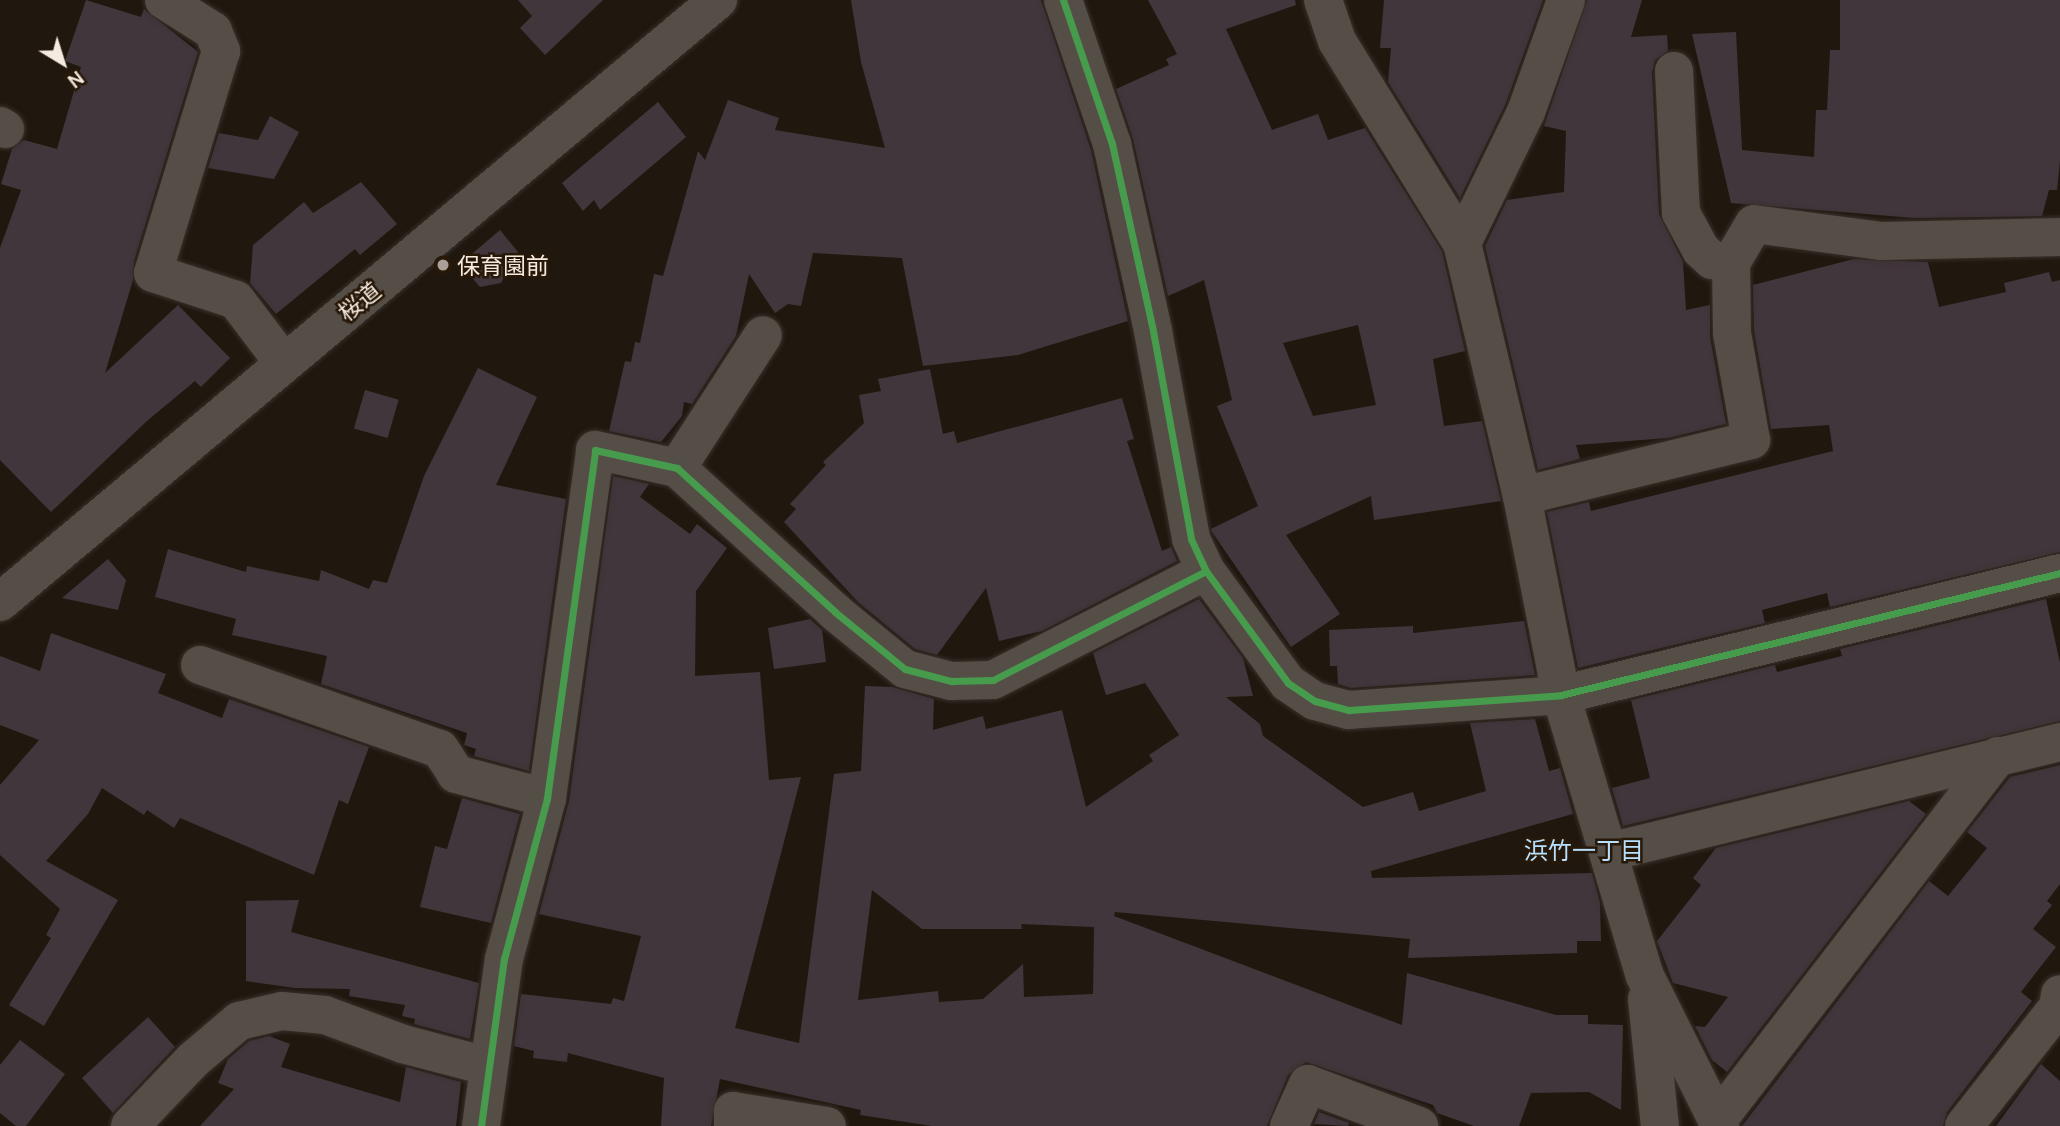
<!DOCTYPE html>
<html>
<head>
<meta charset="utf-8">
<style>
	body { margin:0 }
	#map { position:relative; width:2060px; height:1126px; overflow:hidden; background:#20180f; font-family:Manrope,"Noto Sans JP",sans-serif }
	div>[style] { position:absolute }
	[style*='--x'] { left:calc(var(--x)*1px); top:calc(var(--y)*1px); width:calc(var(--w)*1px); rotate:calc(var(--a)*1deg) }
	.building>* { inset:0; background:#41363b; transform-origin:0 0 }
	.roads { filter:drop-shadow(0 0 2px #38312c) drop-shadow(0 0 2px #38312c) }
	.minor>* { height:38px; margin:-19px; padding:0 19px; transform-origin:19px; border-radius:19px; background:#554e47 }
	.tertiary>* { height:38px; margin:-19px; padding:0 19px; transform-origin:19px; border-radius:19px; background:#554e47 }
	.cycleway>* { height:7px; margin:-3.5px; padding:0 3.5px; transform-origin:3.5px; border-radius:3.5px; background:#469c4c }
	.dots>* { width:19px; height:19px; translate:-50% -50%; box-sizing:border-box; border:4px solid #271808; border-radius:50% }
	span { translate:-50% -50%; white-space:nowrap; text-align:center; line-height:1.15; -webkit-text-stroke:5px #271808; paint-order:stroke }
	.poi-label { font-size:23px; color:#f5eae0 }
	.left { translate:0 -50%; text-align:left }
	.street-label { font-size:23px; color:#f5eae0 }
	.neighbourhood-label { font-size:24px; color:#b7dffe }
	.north { position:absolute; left:28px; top:28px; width:70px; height:70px; -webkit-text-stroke:5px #271808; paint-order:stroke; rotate:142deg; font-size:19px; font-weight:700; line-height:28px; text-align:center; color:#f5eae0 }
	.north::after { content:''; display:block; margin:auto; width:24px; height:32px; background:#f5eae0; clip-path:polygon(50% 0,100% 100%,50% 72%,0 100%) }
</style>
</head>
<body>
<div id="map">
	<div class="building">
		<div style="clip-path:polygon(86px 0,141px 17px,144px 9px,198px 52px,134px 261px,133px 280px,105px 373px,178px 305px,230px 358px,201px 387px,195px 381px,147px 421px,51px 512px,0 460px,0 248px,21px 190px,1px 184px,12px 149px,24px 140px,57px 149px,81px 67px,65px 61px)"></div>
		<div style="clip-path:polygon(518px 0,603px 0,545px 55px,520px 28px,532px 16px)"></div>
		<div style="clip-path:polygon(851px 0,1041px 0,1091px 150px,1128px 321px,1018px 355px,923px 366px,902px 258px,813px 253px,801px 306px,788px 304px,775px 313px,749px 274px,736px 336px,692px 404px,684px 402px,682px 416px,661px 442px,609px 431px,625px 361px,631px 362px,635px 342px,640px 343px,654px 274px,663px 276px,698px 151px,705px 160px,728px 100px,779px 118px,775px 130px,885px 148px,861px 62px)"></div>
		<div style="clip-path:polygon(evenodd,1148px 0,1295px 0,1296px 5px,1226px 29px,1272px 130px,1318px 114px,1328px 140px,1365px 128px,1442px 251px,1465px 351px,1433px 359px,1444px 426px,1482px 421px,1501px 501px,1374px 520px,1371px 496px,1286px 535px,1340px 614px,1291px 647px,1212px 532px,1211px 529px,1258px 506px,1217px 406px,1232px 400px,1204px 280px,1168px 296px,1133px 139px,1116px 89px,1169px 65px,1166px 59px,1177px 54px,1148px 0,1358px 325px,1376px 405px,1313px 416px,1283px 343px,1358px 325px)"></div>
		<div style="clip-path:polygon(1384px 0,1543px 0,1506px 103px,1460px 198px,1388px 82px,1391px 48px,1380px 48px)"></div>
		<div style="clip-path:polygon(1587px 0,1642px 0,1631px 37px,1667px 35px,1668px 51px,1655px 60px,1652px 72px,1659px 214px,1683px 262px,1686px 310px,1710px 305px,1710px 337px,1726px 424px,1668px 438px,1576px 445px,1580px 459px,1538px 470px,1485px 246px,1507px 200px,1564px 192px,1566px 131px,1544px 126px)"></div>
		<div style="clip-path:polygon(1840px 0,2060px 0,2060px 160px,2057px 190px,2049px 190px,2042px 216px,1914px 218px,1731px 203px,1692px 34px,1736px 32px,1742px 150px,1814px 157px,1816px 110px,1827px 110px,1830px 50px,1840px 50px)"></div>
		<div style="clip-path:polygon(658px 102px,686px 137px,600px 210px,594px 200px,583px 211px,562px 183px)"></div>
		<div style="clip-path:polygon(270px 116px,299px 132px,274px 179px,208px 168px,219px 133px,258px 140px)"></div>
		<div style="clip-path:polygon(361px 182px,397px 224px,360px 255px,355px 249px,276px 314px,250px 283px,253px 245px,304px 202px,313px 213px)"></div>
		<div style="clip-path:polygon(500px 230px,518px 252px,501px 283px,480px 287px,460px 264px)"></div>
		<div style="clip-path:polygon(1854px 259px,1928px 262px,1939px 307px,2006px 292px,2004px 283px,2049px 272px,2052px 282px,2060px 280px,2060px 552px,1830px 607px,1827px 593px,1762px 610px,1765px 623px,1578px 668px,1547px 512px,1589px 502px,1591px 511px,1833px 451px,1829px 425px,1771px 429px,1754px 331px,1753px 285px)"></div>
		<div style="clip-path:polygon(478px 368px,537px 397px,496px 485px,566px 499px,529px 771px,474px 756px,476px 749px,464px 745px,467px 733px,321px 684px,327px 656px,232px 635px,236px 619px,155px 597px,168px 549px,246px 572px,247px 566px,319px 581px,321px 570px,369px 589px,373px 580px,387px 583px,424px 476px)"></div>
		<div style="clip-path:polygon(930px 369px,943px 434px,954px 431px,957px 443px,1122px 398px,1134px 439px,1127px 441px,1162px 551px,1171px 547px,1177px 561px,1042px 631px,999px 641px,986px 588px,937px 655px,915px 649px,858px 602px,784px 522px,796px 509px,790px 504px,826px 465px,823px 462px,864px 423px,859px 395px,881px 391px,878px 379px)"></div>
		<div style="left:365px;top:390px;width:35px;height:40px;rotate:16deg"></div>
		<div style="clip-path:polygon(evenodd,613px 476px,649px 484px,640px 497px,690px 534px,697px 524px,727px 548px,696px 591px,695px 676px,760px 672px,769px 780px,801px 777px,735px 1028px,799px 1043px,834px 774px,861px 771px,865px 686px,892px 687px,934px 699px,933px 730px,983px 716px,986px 729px,1062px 710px,1086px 807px,1153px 761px,1149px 755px,1179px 735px,1145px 683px,1106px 695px,1093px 653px,1199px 599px,1243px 658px,1253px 696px,1226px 697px,1260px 724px,1263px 736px,1363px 807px,1413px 792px,1419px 811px,1486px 791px,1470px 723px,1535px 719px,1549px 771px,1560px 768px,1573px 814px,1371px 871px,1372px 878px,1592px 873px,1600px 903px,1601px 941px,1577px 941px,1577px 953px,1408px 958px,1410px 939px,1115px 912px,1114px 916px,1402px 1025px,1407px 973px,1556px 1015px,1588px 1015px,1588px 1024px,1623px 1025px,1621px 1110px,1589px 1092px,1531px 1093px,1519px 1126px,1474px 1126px,1437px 1113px,1433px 1105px,1306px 1062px,1288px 1075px,1267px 1126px,932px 1126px,860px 1115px,861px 1110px,720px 1079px,711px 1126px,661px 1126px,664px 1078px,568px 1053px,567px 1062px,533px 1058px,534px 1051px,514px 1046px,521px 994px,611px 1004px,613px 998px,624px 1001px,641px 936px,539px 914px,569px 801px,613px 476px,872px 890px,922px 929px,1022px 929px,1021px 924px,1094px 927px,1093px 994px,1024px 997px,1023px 964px,983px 999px,939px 1002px,938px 991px,858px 1000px,872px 890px)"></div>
		<div style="clip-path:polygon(108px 559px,126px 580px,118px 610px,62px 598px)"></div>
		<div style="clip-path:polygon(2046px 599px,2060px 663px,2060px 721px,1623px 826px,1612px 788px,1650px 778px,1631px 700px,1775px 665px,1777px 672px,1842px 656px,1840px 649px)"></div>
		<div style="clip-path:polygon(810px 619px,822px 630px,826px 662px,774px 669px,768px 628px)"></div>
		<div style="clip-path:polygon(1524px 621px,1535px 675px,1351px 688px,1338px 684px,1337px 666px,1330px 666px,1329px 630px,1413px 626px,1413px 633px)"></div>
		<div style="clip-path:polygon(51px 633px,166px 674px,158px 693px,222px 718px,229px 699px,369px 747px,348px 804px,339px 800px,314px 875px,180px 818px,174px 828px,147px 810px,144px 815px,102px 788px,88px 814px,46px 861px,118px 900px,44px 1026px,9px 1005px,51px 938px,46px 935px,60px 909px,0 855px,0 785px,39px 740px,0 725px,0 656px,40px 671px)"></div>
		<div style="clip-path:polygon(2060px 765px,2060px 884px,2047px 901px,2052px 905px,2033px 929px,2056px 947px,2021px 992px,2032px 1001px,1947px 1112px,1943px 1126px,1742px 1126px,1929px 881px,1948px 896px,1987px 848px,1967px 832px,2010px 777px)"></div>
		<div style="clip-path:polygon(462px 798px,520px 814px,491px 923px,420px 907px,435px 846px,447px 849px)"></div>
		<div style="clip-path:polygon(1909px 801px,1926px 814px,1727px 1072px,1712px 1060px,1695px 1026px,1705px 1027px,1728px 997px,1673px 983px,1657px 941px,1701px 885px,1693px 878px,1716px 848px)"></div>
		<div style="clip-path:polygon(299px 900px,291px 932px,479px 983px,470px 1039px,414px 1024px,415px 1019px,402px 1016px,405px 1005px,349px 996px,350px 989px,295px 988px,246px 981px,246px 901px)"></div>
		<div style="clip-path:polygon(148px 1017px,175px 1047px,113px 1113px,82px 1078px)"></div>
		<div style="clip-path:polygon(269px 1036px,290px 1044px,281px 1067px,400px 1102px,406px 1067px,461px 1082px,456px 1126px,200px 1126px,234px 1089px,218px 1083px,228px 1059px,249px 1041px)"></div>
		<div style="clip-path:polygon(20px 1040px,65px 1074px,26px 1126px,16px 1126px,0 1113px,0 1065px)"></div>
		<div style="clip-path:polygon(2041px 1064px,2060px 1081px,2060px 1126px,1996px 1126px)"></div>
		<div style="clip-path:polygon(1319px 1112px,1349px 1123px,1348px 1126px,1314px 1124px)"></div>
	</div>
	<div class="roads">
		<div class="minor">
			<div style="--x:164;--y:0;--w:58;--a:32.3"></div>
			<div style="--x:213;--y:31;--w:22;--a:68"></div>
			<div style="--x:221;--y:51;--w:232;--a:107"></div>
			<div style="--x:153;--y:273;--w:87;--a:18"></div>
			<div style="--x:236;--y:300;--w:78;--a:52.8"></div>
			<div style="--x:1063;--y:0;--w:152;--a:71.2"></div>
			<div style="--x:1112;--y:144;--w:191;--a:77.6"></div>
			<div style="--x:1153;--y:331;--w:211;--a:79.6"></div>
			<div style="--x:1191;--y:539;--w:35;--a:65"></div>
			<div style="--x:1206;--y:571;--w:139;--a:53.8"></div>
			<div style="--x:1288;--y:683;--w:32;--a:34"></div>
			<div style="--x:1315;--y:701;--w:35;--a:15"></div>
			<div style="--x:1349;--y:710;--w:213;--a:-4"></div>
			<div style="--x:1561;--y:695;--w:514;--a:-13.74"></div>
			<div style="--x:1323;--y:0;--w:43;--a:71.1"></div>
			<div style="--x:1337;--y:41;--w:238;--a:58.3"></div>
			<div style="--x:1462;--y:243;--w:260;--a:76.7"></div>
			<div style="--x:1522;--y:496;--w:203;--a:78.9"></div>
			<div style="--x:1561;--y:695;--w:293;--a:73.4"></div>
			<div style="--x:1645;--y:976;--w:168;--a:63.4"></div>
			<div style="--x:1674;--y:71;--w:142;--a:87.2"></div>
			<div style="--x:1681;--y:213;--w:42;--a:61.6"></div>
			<div style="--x:1701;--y:250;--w:15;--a:42"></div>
			<div style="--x:1712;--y:260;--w:19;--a:9"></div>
			<div style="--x:1731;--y:263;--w:45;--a:-59.5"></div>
			<div style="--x:1754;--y:224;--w:129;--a:7.6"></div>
			<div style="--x:1882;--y:241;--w:178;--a:-1.3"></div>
			<div style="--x:0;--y:126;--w:6;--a:31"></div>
			<div style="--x:1462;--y:243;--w:146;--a:-64"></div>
			<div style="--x:1526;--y:112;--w:119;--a:-70.3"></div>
			<div style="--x:677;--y:468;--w:158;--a:-57.1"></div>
			<div style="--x:1522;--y:496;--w:236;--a:-13.7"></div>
			<div style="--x:1751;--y:440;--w:109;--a:-100.1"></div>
			<div style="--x:1732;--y:333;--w:70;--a:-90.8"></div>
			<div style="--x:200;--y:665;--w:254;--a:19.3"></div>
			<div style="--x:440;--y:749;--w:30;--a:57"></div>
			<div style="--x:456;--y:774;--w:94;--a:14.8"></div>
			<div style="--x:1609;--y:852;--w:464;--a:-13.7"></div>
			<div style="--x:1647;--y:999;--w:128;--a:84.2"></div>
			<div style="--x:1717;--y:1121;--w:461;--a:-52.4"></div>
			<div style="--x:130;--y:1126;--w:91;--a:-46.3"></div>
			<div style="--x:193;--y:1060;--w:60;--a:-40.3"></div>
			<div style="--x:239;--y:1021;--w:44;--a:-13.1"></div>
			<div style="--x:282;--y:1011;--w:43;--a:5.3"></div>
			<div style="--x:325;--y:1015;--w:83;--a:20.4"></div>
			<div style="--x:403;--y:1044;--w:87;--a:14.7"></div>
			<div style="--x:481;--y:1126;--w:169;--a:-82.2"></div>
			<div style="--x:504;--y:959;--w:167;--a:-75"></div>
			<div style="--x:547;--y:798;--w:351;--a:-82.1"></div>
			<div style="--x:595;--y:450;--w:84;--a:12.4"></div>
			<div style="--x:677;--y:468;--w:214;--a:42.3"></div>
			<div style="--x:835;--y:612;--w:90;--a:39.2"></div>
			<div style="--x:905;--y:669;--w:48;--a:14.6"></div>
			<div style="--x:951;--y:681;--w:42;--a:-1.4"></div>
			<div style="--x:993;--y:680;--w:239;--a:-27.1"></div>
			<div style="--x:733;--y:1126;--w:15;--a:-90"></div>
			<div style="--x:733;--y:1111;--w:95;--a:9.1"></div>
			<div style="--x:1289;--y:1126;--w:46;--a:-65.7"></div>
			<div style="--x:1308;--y:1084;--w:119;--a:20.7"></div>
			<div style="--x:1964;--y:1126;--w:152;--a:-51.7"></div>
			<div style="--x:2058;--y:1007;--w:13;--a:-81"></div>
		</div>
		<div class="tertiary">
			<div style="--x:0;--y:602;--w:937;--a:-39.98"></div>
		</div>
	</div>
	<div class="cycleway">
		<div style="--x:1063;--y:0;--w:152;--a:71.2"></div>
		<div style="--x:1112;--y:144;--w:191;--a:77.6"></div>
		<div style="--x:1153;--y:331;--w:211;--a:79.6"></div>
		<div style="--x:1191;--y:539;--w:35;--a:65"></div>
		<div style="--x:1206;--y:571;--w:139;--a:53.8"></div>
		<div style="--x:1288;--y:683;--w:32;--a:34"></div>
		<div style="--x:1315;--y:701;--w:35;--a:15"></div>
		<div style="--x:1349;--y:710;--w:213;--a:-4"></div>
		<div style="--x:1561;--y:695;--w:514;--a:-13.74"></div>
		<div style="--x:481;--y:1126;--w:169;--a:-82.2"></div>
		<div style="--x:504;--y:959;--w:167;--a:-75"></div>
		<div style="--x:547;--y:798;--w:351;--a:-82.1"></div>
		<div style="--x:595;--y:450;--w:84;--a:12.4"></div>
		<div style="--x:677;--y:468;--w:214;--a:42.3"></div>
		<div style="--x:835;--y:612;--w:90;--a:39.2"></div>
		<div style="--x:905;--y:669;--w:48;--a:14.6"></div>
		<div style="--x:951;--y:681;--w:42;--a:-1.4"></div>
		<div style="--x:993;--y:680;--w:239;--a:-27.1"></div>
	</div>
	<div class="dots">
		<div style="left:443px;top:265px;background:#aaa097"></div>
	</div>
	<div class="poi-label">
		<span class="left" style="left:457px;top:265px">保育園前</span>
	</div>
	<div class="street-label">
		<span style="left:359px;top:301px;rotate:-39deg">桜道</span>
	</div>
	<div class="neighbourhood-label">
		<span style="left:1584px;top:850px">浜竹一丁目</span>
	</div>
	<div class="north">N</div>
</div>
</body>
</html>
